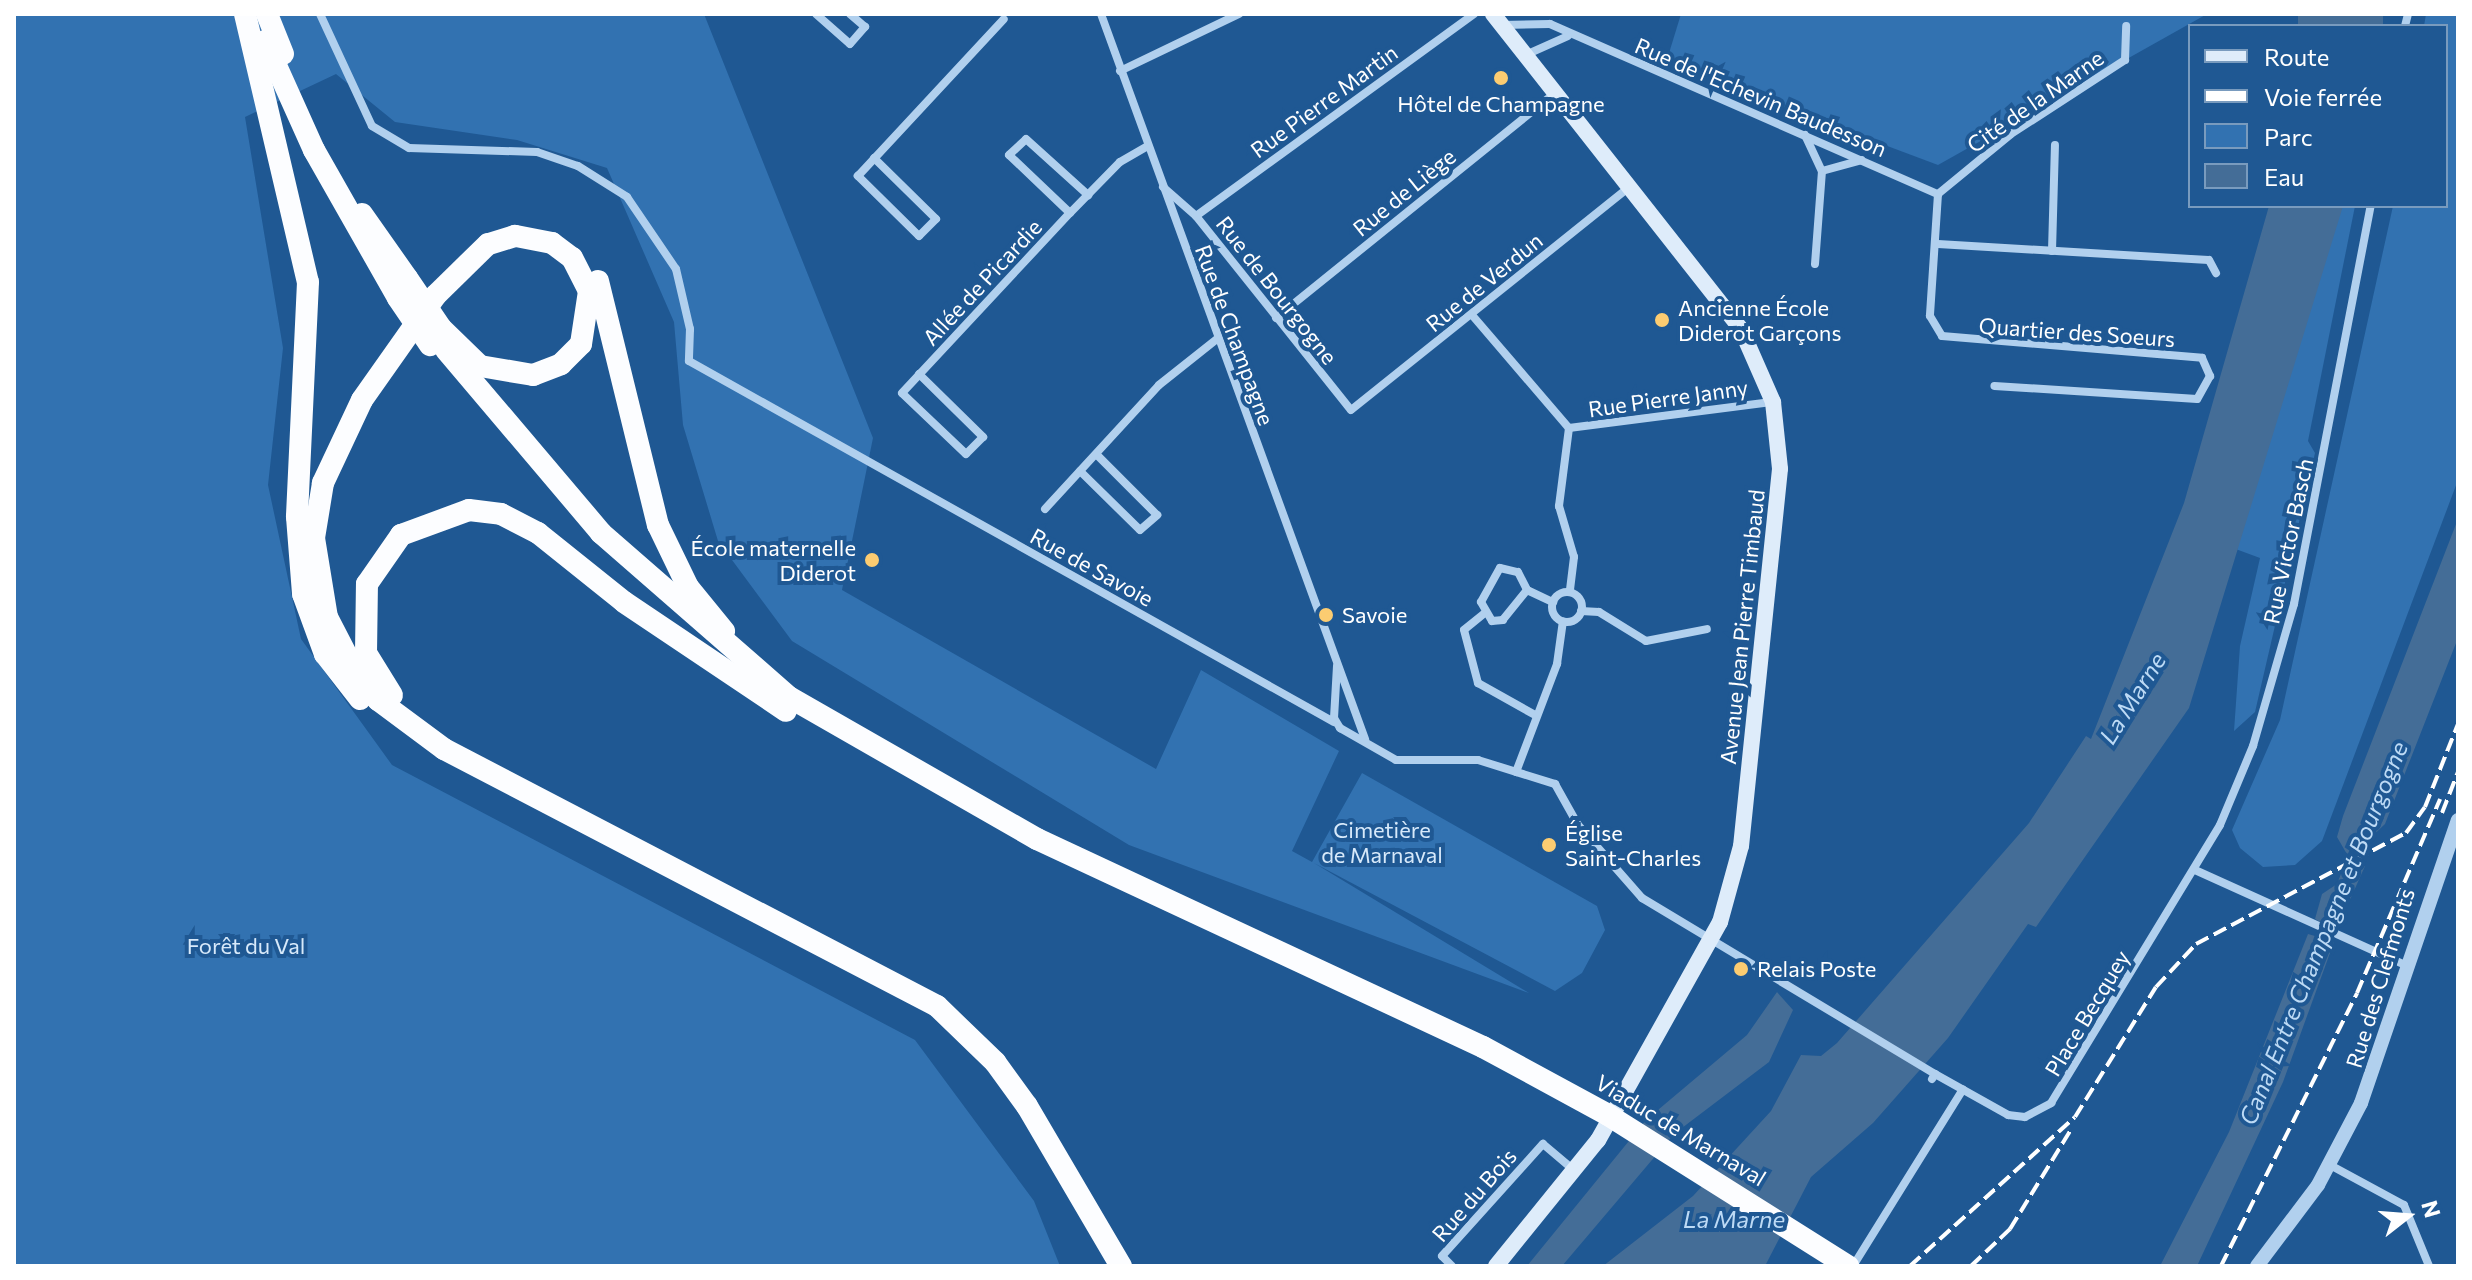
<!DOCTYPE html>
<html>
<head>
<meta charset="utf-8">
<style>
	body { margin:0 }
	#map { position:relative; width:2472px; height:1280px; overflow:hidden; background:#1f5893; font-family:Commissioner,sans-serif }
	div>[style] { position:absolute }
	[style*='--x'] { left:calc(var(--x)*1px); top:calc(var(--y)*1px); width:calc(var(--w)*1px); rotate:calc(var(--a)*1deg) }
	.green>* { inset:0; background:#3272b1 }
	.water>* { inset:0; background:#446d97; transform-origin:0 0 }
	.minor>* { height:8px; margin:-4px; padding:0 4px; transform-origin:4px; border-radius:4px; background:#b1d0ee }
	.minor>.ring { margin:-4px; padding:0; box-sizing:content-box; background:none; border:8px solid #b1d0ee; border-radius:50% }
	.tertiary>* { height:14px; margin:-7px; padding:0 7px; transform-origin:7px; border-radius:7px; background:#b1d0ee }
	.secondary>* { height:16px; margin:-8px; padding:0 8px; transform-origin:8px; border-radius:8px; background:#deecfa }
	.trunk>* { height:22px; margin:-11px; padding:0 11px; transform-origin:11px; border-radius:11px; background:#fcfdff }
	.rail>* { height:4px; margin-top:-2px; transform-origin:0; background:repeating-linear-gradient(90deg,#fff 0 14px,transparent 0 20px) }
	.trunk-bridge>* { height:22px; margin:-11px; padding:0 11px; transform-origin:11px; border-radius:11px; background:#fcfdff }
	.dots>* { width:22px; height:22px; translate:-50% -50%; box-sizing:border-box; border:4px solid #1f5893; border-radius:50% }
	span { translate:-50% -50%; white-space:nowrap; text-align:center; line-height:1.15; -webkit-text-stroke:8px #1f5893; paint-order:stroke }
	.street-label { font-size:22px; color:#fff }
	.poi-label { font-size:22px; color:#fff }
	.left { translate:0 -50%; text-align:left }
	.right { translate:-100% -50%; text-align:right }
	.park-label { font-size:22px; color:#d7e9fa }
	.water-label { font-size:24px; color:#bddaf5; font-style:italic }
	.frame { position:absolute; inset:0; border:16px solid #fff; pointer-events:none }
	.legend { position:absolute; left:2188px; top:24px; width:260px; height:184px; box-sizing:border-box; background:#1f5893; border:2px solid #799bbe; margin:0; padding:10px 14px; list-style:none; font-size:24px; color:#fff }
	.legend li { display:flex; align-items:center; gap:16px; height:40px }
	.legend b { width:40px; border:2px solid #799bbe }
	.north { position:absolute; left:2368px; top:1176px; width:80px; height:80px; -webkit-text-stroke:6px #1f5893; paint-order:stroke; rotate:73deg; font-size:22px; font-weight:700; line-height:32px; text-align:center; color:#fff }
	.north::after { content:''; display:block; margin:auto; width:28px; height:36px; background:#fff; clip-path:polygon(50% 0,100% 100%,50% 72%,0 100%) }
</style>
</head>
<body>
<div id="map">
	<div class="green">
		<div style="clip-path:polygon(14px 14px,704px 14px,873px 438px,842px 590px,1156px 769px,1201px 670px,1339px 751px,1292px 851px,1312px 862px,1362px 773px,1597px 906px,1605px 930px,1582px 973px,1555px 991px,1314px 863px,1529px 993px,1129px 845px,792px 641px,718px 541px,683px 425px,674px 322px,607px 168px,517px 140px,395px 122px,336px 74px,245px 117px,283px 348px,268px 485px,301px 639px,392px 765px,915px 1040px,1034px 1201px,1060px 1266px,14px 1266px)"></div>
		<div style="clip-path:polygon(1681px 14px,2207px 14px,1938px 165px,1666px 63px)"></div>
		<div style="clip-path:polygon(2426px 14px,2458px 14px,2458px 480px,2322px 841px,2295px 865px,2263px 867px,2240px 848px,2232px 830px,2280px 720px,2393px 206px,2446px 206px,2446px 26px,2424px 26px)"></div>
		<div style="clip-path:polygon(2326px 206px,2355px 206px,2308px 441px,2315px 453px,2255px 712px,2234px 731px,2240px 646px,2260px 558px,2233px 548px)"></div>
	</div>
	<div class="water">
		<div style="left:2298px;top:14px;width:85px;height:12px"></div>
		<div style="clip-path:polygon(2269px 206px,2343px 206px,2189px 708px,2036px 927px,2028px 924px,1948px 1038px,1873px 1123px,1811px 1177px,1765px 1266px,1603px 1266px,1693px 1196px,1771px 1111px,1801px 1055px,1821px 1056px,1837px 1043px,2029px 823px,2086px 736px,2091px 739px,2184px 503px)"></div>
		<div style="clip-path:polygon(2458px 519px,2458px 638px,2385px 824px,2363px 845px,2354px 869px,2365px 866px,2337px 929px,2331px 926px,2327px 937px,2334px 942px,2283px 1082px,2197px 1266px,2160px 1266px,2229px 1132px,2308px 934px,2315px 936px,2322px 923px,2315px 919px,2322px 894px,2337px 884px,2348px 856px,2337px 837px,2343px 816px)"></div>
		<div style="clip-path:polygon(1777px 992px,1793px 1010px,1769px 1062px,1674px 1134px,1562px 1266px,1527px 1266px,1646px 1120px,1747px 1035px)"></div>
	</div>
	<div class="minor">
		<div style="--x:320;--y:14;--w:123;--a:65.1"></div>
		<div style="--x:372;--y:126;--w:43;--a:30.7"></div>
		<div style="--x:409;--y:148;--w:128;--a:1.8"></div>
		<div style="--x:537;--y:152;--w:43;--a:18.9"></div>
		<div style="--x:578;--y:166;--w:58;--a:32.3"></div>
		<div style="--x:627;--y:197;--w:87;--a:55.8"></div>
		<div style="--x:676;--y:269;--w:62;--a:76.9"></div>
		<div style="--x:690;--y:329;--w:32;--a:92"></div>
		<div style="--x:689;--y:361;--w:739;--a:29.24"></div>
		<div style="--x:816;--y:14;--w:45;--a:41.4"></div>
		<div style="--x:850;--y:44;--w:23;--a:-49"></div>
		<div style="--x:865;--y:27;--w:20;--a:-139"></div>
		<div style="--x:1101;--y:14;--w:772;--a:69.99"></div>
		<div style="--x:1501;--y:25;--w:49;--a:-1.2"></div>
		<div style="--x:1550;--y:24;--w:424;--a:23.7"></div>
		<div style="--x:2405;--y:26;--w:12;--a:-76"></div>
		<div style="--x:1523;--y:56;--w:49;--a:-24"></div>
		<div style="--x:1120;--y:71;--w:132;--a:-25.6"></div>
		<div style="--x:1805;--y:135;--w:40;--a:65"></div>
		<div style="--x:874;--y:158;--w:87;--a:44.5"></div>
		<div style="--x:936;--y:219;--w:24;--a:135"></div>
		<div style="--x:919;--y:236;--w:86;--a:-135.5"></div>
		<div style="--x:858;--y:176;--w:214;--a:-47.1"></div>
		<div style="--x:1163;--y:187;--w:44;--a:41.3"></div>
		<div style="--x:1196;--y:216;--w:248;--a:51.4"></div>
		<div style="--x:1351;--y:410;--w:356;--a:-38.7"></div>
		<div style="--x:1938;--y:194;--w:122;--a:93.8"></div>
		<div style="--x:1930;--y:316;--w:23;--a:59"></div>
		<div style="--x:1942;--y:336;--w:261;--a:4.8"></div>
		<div style="--x:2202;--y:358;--w:20;--a:66"></div>
		<div style="--x:2210;--y:376;--w:26;--a:119"></div>
		<div style="--x:2197;--y:399;--w:203;--a:-176.3"></div>
		<div style="--x:1938;--y:194;--w:94;--a:-39.4"></div>
		<div style="--x:2011;--y:134;--w:136;--a:-33"></div>
		<div style="--x:2125;--y:60;--w:34;--a:-88"></div>
		<div style="--x:1070;--y:213;--w:84;--a:-136.4"></div>
		<div style="--x:1009;--y:155;--w:23;--a:-43"></div>
		<div style="--x:1026;--y:139;--w:84;--a:42.1"></div>
		<div style="--x:1196;--y:216;--w:344;--a:-36"></div>
		<div style="--x:1938;--y:244;--w:271;--a:3.4"></div>
		<div style="--x:2209;--y:260;--w:15;--a:62"></div>
		<div style="--x:2052;--y:251;--w:106;--a:-88.4"></div>
		<div style="--x:1815;--y:264;--w:93;--a:-85.7"></div>
		<div style="--x:1822;--y:171;--w:41;--a:-15.4"></div>
		<div style="--x:1472;--y:315;--w:149;--a:49.4"></div>
		<div style="--x:1569;--y:428;--w:79;--a:97.3"></div>
		<div style="--x:1559;--y:506;--w:53;--a:73.6"></div>
		<div style="--x:1574;--y:557;--w:35;--a:97"></div>
		<div style="--x:1276;--y:318;--w:357;--a:-38.9"></div>
		<div style="--x:919;--y:374;--w:90;--a:44.5"></div>
		<div style="--x:983;--y:437;--w:24;--a:135"></div>
		<div style="--x:966;--y:454;--w:88;--a:-136.4"></div>
		<div style="--x:902;--y:393;--w:246;--a:-47"></div>
		<div style="--x:1070;--y:213;--w:71;--a:-45.6"></div>
		<div style="--x:1120;--y:162;--w:32;--a:-30"></div>
		<div style="--x:1569;--y:428;--w:206;--a:-7.3"></div>
		<div style="--x:1080;--y:471;--w:84;--a:44.5"></div>
		<div style="--x:1140;--y:530;--w:23;--a:-41"></div>
		<div style="--x:1157;--y:515;--w:86;--a:-135"></div>
		<div style="--x:1045;--y:509;--w:168;--a:-47.4"></div>
		<div style="--x:1159;--y:385;--w:75;--a:-38.5"></div>
		<div style="--x:1527;--y:590;--w:38;--a:129"></div>
		<div style="--x:1503;--y:620;--w:11;--a:175"></div>
		<div style="--x:1492;--y:621;--w:22;--a:-120"></div>
		<div style="--x:1481;--y:602;--w:39;--a:-61"></div>
		<div style="--x:1500;--y:568;--w:18;--a:13"></div>
		<div style="--x:1518;--y:572;--w:20;--a:63"></div>
		<div style="--x:1527;--y:590;--w:29;--a:25"></div>
		<div class="ring" style="left:1552px;top:592px;width:22px;height:22px"></div>
		<div style="--x:1581;--y:611;--w:18;--a:3"></div>
		<div style="--x:1599;--y:612;--w:55;--a:31.7"></div>
		<div style="--x:1646;--y:641;--w:62;--a:-11.1"></div>
		<div style="--x:1486;--y:612;--w:28;--a:141"></div>
		<div style="--x:1464;--y:630;--w:55;--a:75.2"></div>
		<div style="--x:1478;--y:683;--w:65;--a:29.3"></div>
		<div style="--x:1337;--y:666;--w:52;--a:93.3"></div>
		<div style="--x:1334;--y:718;--w:12;--a:59"></div>
		<div style="--x:1340;--y:728;--w:64;--a:29.7"></div>
		<div style="--x:1396;--y:760;--w:82;--a:0"></div>
		<div style="--x:1478;--y:760;--w:81;--a:17.3"></div>
		<div style="--x:1555;--y:784;--w:47;--a:60.7"></div>
		<div style="--x:1578;--y:825;--w:97;--a:48.8"></div>
		<div style="--x:1642;--y:898;--w:342;--a:31"></div>
		<div style="--x:1516;--y:772;--w:116;--a:-69.2"></div>
		<div style="--x:1557;--y:664;--w:43;--a:-82.1"></div>
		<div style="--x:2195;--y:870;--w:234;--a:24.3"></div>
		<div style="--x:1932;--y:1079;--w:6;--a:-59"></div>
		<div style="--x:1935;--y:1074;--w:84;--a:29.3"></div>
		<div style="--x:2008;--y:1115;--w:17;--a:7"></div>
		<div style="--x:2025;--y:1117;--w:30;--a:-28"></div>
		<div style="--x:2051;--y:1103;--w:325;--a:-58.7"></div>
		<div style="--x:2220;--y:825;--w:86;--a:-67.3"></div>
		<div style="--x:2253;--y:746;--w:148;--a:-73.9"></div>
		<div style="--x:2294;--y:604;--w:405;--a:-79.1"></div>
		<div style="--x:2330;--y:1165;--w:84;--a:28.4"></div>
		<div style="--x:2404;--y:1205;--w:66;--a:67.7"></div>
		<div style="--x:1452;--y:1266;--w:14;--a:-135"></div>
		<div style="--x:1442;--y:1256;--w:151;--a:-48"></div>
		<div style="--x:1543;--y:1144;--w:42;--a:40.2"></div>
		<div style="--x:1853;--y:1266;--w:208;--a:-58.1"></div>
	</div>
	<div class="tertiary">
		<div style="--x:2257;--y:1266;--w:101;--a:-53"></div>
		<div style="--x:2318;--y:1185;--w:93;--a:-62.3"></div>
		<div style="--x:2361;--y:1103;--w:299;--a:-71.1"></div>
	</div>
	<div class="secondary">
		<div style="--x:1493;--y:14;--w:401;--a:51.8"></div>
		<div style="--x:1741;--y:329;--w:80;--a:66.3"></div>
		<div style="--x:1773;--y:402;--w:67;--a:84"></div>
		<div style="--x:1780;--y:469;--w:379;--a:95.9"></div>
		<div style="--x:1741;--y:846;--w:79;--a:105.4"></div>
		<div style="--x:1720;--y:922;--w:250;--a:119.2"></div>
		<div style="--x:1598;--y:1140;--w:162;--a:129"></div>
	</div>
	<div class="trunk">
		<div style="--x:245;--y:14;--w:275;--a:76.8"></div>
		<div style="--x:308;--y:282;--w:235;--a:92.7"></div>
		<div style="--x:297;--y:517;--w:77;--a:85.5"></div>
		<div style="--x:303;--y:594;--w:64;--a:69.9"></div>
		<div style="--x:325;--y:654;--w:57;--a:52.1"></div>
		<div style="--x:267;--y:14;--w:43;--a:68.2"></div>
		<div style="--x:265;--y:41;--w:120;--a:65.8"></div>
		<div style="--x:314;--y:150;--w:170;--a:60.4"></div>
		<div style="--x:362;--y:214;--w:78;--a:54.9"></div>
		<div style="--x:598;--y:281;--w:251;--a:76.2"></div>
		<div style="--x:658;--y:525;--w:69;--a:64.2"></div>
		<div style="--x:688;--y:587;--w:57;--a:50.7"></div>
		<div style="--x:441;--y:328;--w:54;--a:44.3"></div>
		<div style="--x:480;--y:366;--w:54;--a:9.6"></div>
		<div style="--x:533;--y:375;--w:30;--a:-21"></div>
		<div style="--x:561;--y:364;--w:28;--a:-45"></div>
		<div style="--x:581;--y:344;--w:54;--a:-81.4"></div>
		<div style="--x:589;--y:291;--w:37;--a:-117"></div>
		<div style="--x:572;--y:258;--w:25;--a:-143"></div>
		<div style="--x:552;--y:243;--w:38;--a:-169"></div>
		<div style="--x:515;--y:236;--w:28;--a:163"></div>
		<div style="--x:488;--y:244;--w:73;--a:135.6"></div>
		<div style="--x:436;--y:295;--w:128;--a:125.2"></div>
		<div style="--x:362;--y:400;--w:92;--a:115.2"></div>
		<div style="--x:323;--y:483;--w:56;--a:99.3"></div>
		<div style="--x:314;--y:538;--w:80;--a:80.7"></div>
		<div style="--x:327;--y:617;--w:65;--a:62.7"></div>
		<div style="--x:357;--y:675;--w:33;--a:50"></div>
		<div style="--x:378;--y:700;--w:82;--a:36.6"></div>
		<div style="--x:444;--y:749;--w:556;--a:27.53"></div>
		<div style="--x:937;--y:1006;--w:81;--a:44"></div>
		<div style="--x:995;--y:1062;--w:54;--a:54"></div>
		<div style="--x:1027;--y:1106;--w:186;--a:59.6"></div>
		<div style="--x:446;--y:350;--w:240;--a:49.7"></div>
		<div style="--x:601;--y:533;--w:249;--a:41.1"></div>
		<div style="--x:789;--y:697;--w:286;--a:29.8"></div>
		<div style="--x:1037;--y:839;--w:492;--a:25"></div>
		<div style="--x:392;--y:695;--w:49;--a:-121.8"></div>
		<div style="--x:366;--y:653;--w:69;--a:-89.2"></div>
		<div style="--x:367;--y:584;--w:60;--a:-55.2"></div>
		<div style="--x:401;--y:535;--w:72;--a:-20.2"></div>
		<div style="--x:469;--y:510;--w:32;--a:7"></div>
		<div style="--x:501;--y:514;--w:42;--a:27.2"></div>
		<div style="--x:538;--y:533;--w:110;--a:38.7"></div>
		<div style="--x:624;--y:602;--w:195;--a:33.9"></div>
	</div>
	<div class="rail">
		<div style="--x:2442;--y:813;--w:44;--a:-68.7"></div>
		<div style="--x:1910;--y:1266;--w:222;--a:-42.1"></div>
		<div style="--x:2075;--y:1117;--w:153;--a:-58.1"></div>
		<div style="--x:2156;--y:987;--w:59;--a:-47.1"></div>
		<div style="--x:2196;--y:944;--w:238;--a:-27.9"></div>
		<div style="--x:2406;--y:833;--w:32;--a:-54"></div>
		<div style="--x:2425;--y:807;--w:89;--a:-68.3"></div>
		<div style="--x:1971;--y:1266;--w:54;--a:-43.5"></div>
		<div style="--x:2010;--y:1229;--w:115;--a:-58.5"></div>
		<div style="--x:2221;--y:1266;--w:305;--a:-63.5"></div>
		<div style="--x:2357;--y:993;--w:211;--a:-66.8"></div>
	</div>
	<div class="trunk-bridge">
		<div style="--x:407;--y:278;--w:60;--a:55.8"></div>
		<div style="--x:398;--y:298;--w:57;--a:55.8"></div>
		<div style="--x:1483;--y:1047;--w:142;--a:28.5"></div>
		<div style="--x:1608;--y:1115;--w:284;--a:32.2"></div>
	</div>
	<div class="dots">
		<div style="left:1501px;top:78px;background:#fccc71"></div>
		<div style="left:1662px;top:320px;background:#fccc71"></div>
		<div style="left:872px;top:560px;background:#fccc71"></div>
		<div style="left:1326px;top:615px;background:#fccc71"></div>
		<div style="left:1549px;top:845px;background:#fccc71"></div>
		<div style="left:1741px;top:969px;background:#fccc71"></div>
	</div>
	<div class="street-label">
		<span style="left:1761px;top:97px;rotate:23deg">Rue de l'Echevin Baudesson</span>
		<span style="left:1324px;top:101px;rotate:-36deg">Rue Pierre Martin</span>
		<span style="left:2035px;top:101px;rotate:-35deg">Cité de la Marne</span>
		<span style="left:1404px;top:192px;rotate:-39deg">Rue de Liège</span>
		<span style="left:982px;top:282px;rotate:-47deg">Allée de Picardie</span>
		<span style="left:1484px;top:282px;rotate:-39deg">Rue de Verdun</span>
		<span style="left:1277px;top:290px;rotate:52deg">Rue de Bourgogne</span>
		<span style="left:2077px;top:332px;rotate:4deg">Quartier des Soeurs</span>
		<span style="left:1235px;top:335px;rotate:70deg">Rue de Champagne</span>
		<span style="left:1668px;top:398px;rotate:-8deg">Rue Pierre Janny</span>
		<span style="left:2288px;top:541px;rotate:-78deg">Rue Victor Basch</span>
		<span style="left:1092px;top:567px;rotate:29deg">Rue de Savoie</span>
		<span style="left:1742px;top:627px;rotate:-84deg">Avenue Jean Pierre Timbaud</span>
		<span style="left:2380px;top:978px;rotate:-73deg">Rue des Clefmonts</span>
		<span style="left:2087px;top:1013px;rotate:-59deg">Place Becquey</span>
		<span style="left:1681px;top:1130px;rotate:31deg">Viaduc de Marnaval</span>
		<span style="left:1474px;top:1195px;rotate:-49deg">Rue du Bois</span>
	</div>
	<div class="poi-label">
		<span style="left:1501px;top:104px">Hôtel de Champagne</span>
		<span class="left" style="left:1678px;top:320px">Ancienne École<br>Diderot Garçons</span>
		<span class="right" style="left:856px;top:560px">École maternelle<br>Diderot</span>
		<span class="left" style="left:1342px;top:615px">Savoie</span>
		<span class="left" style="left:1565px;top:845px">Église<br>Saint-Charles</span>
		<span class="left" style="left:1757px;top:969px">Relais Poste</span>
	</div>
	<div class="park-label">
		<span style="left:1382px;top:842px">Cimetière<br>de Marnaval</span>
		<span style="left:246px;top:946px">Forêt du Val</span>
	</div>
	<div class="water-label">
		<span style="left:2132px;top:698px;rotate:-58deg">La Marne</span>
		<span style="left:2323px;top:933px;rotate:-68deg">Canal Entre Champagne et Bourgogne</span>
		<span style="left:1734px;top:1219px">La Marne</span>
	</div>
	<div class="frame"></div>
	<ul class="legend">
	<li><b style="height:10px;background:#deecfa"></b>Route</li>
	<li><b style="height:10px;background:#fff"></b>Voie ferrée</li>
	<li><b style="height:22px;background:#3272b1"></b>Parc</li>
	<li><b style="height:22px;background:#446d97"></b>Eau</li>
	</ul>
	<div class="north">N</div>
</div>
</body>
</html>
